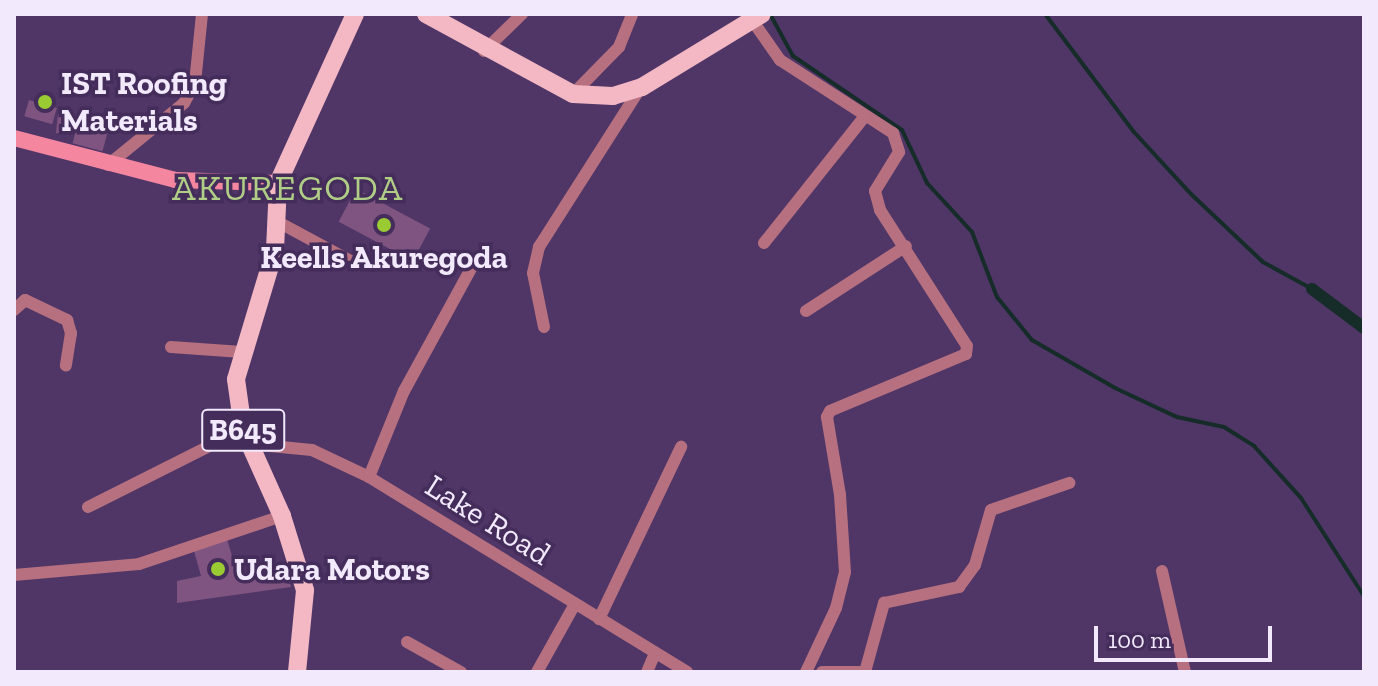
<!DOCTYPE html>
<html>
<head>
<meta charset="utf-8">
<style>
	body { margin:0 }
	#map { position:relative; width:1378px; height:686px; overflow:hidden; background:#4f3667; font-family:"Zilla Slab",serif }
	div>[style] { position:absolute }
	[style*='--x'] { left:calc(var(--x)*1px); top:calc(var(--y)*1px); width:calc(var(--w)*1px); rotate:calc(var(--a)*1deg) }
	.stream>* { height:4px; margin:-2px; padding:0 2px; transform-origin:2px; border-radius:2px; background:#162c29 }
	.canal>* { height:12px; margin:-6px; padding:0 6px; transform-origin:6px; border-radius:6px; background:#162c29 }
	.building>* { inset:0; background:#7f5480; transform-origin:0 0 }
	.street>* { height:12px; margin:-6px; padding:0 6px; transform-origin:6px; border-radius:6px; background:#b6707f }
	.secondary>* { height:16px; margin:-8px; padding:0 8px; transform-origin:8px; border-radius:8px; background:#f586a0 }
	.primary>* { height:18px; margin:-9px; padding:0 9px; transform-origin:9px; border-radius:9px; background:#f3b8c3 }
	.dots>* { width:22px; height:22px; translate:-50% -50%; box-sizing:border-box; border:4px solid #442c5b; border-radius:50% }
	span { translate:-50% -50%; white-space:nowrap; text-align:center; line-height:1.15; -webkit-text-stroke:7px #442c5b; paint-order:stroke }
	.shield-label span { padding:2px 6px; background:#442c5b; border:2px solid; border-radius:6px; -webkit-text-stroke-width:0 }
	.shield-label { font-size:30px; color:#f2eafc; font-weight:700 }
	.poi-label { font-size:32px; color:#f2eafc; font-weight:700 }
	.left { translate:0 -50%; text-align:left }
	.street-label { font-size:32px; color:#f2eafc }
	.quarter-label { font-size:36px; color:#b1ce86; letter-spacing:2px }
	.frame { position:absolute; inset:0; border:16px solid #f2eafc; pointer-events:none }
	.scale { position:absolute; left:1094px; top:626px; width:178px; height:36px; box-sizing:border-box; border:4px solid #f2eafc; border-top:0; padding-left:10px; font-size:24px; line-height:28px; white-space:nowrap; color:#f2eafc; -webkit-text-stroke:6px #442c5b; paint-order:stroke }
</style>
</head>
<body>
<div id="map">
	<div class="stream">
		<div style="--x:770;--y:14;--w:48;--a:61.3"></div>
		<div style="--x:793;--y:56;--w:132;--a:34.2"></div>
		<div style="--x:902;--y:130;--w:59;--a:64.7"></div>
		<div style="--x:927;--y:183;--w:67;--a:47.4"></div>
		<div style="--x:972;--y:232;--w:70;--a:69"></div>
		<div style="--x:997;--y:297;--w:55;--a:50.9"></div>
		<div style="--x:1032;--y:340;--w:96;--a:30"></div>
		<div style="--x:1115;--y:388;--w:68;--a:25.1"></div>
		<div style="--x:1177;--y:417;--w:48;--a:12"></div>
		<div style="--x:1224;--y:427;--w:36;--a:32"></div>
		<div style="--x:1254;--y:446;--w:70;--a:47.9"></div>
		<div style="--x:1301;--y:498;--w:117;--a:57.3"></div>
		<div style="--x:1045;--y:14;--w:148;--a:53"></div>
		<div style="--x:1134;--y:132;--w:84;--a:47.4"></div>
		<div style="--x:1191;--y:194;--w:99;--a:43.4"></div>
		<div style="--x:1263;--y:262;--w:56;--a:28.9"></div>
	</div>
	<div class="canal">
		<div style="--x:1312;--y:289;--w:65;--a:36.9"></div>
	</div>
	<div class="building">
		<div style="left:29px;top:100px;width:29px;height:17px;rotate:16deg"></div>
		<div style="left:58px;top:114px;width:10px;height:19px;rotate:6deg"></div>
		<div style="left:78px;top:123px;width:31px;height:21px;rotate:15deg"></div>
		<div style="left:356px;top:189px;width:84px;height:37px;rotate:28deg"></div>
		<div style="clip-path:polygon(227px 539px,238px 576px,285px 563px,291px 587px,177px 603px,177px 581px,201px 576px,194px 551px)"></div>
	</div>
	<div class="street">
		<div style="--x:752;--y:20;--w:49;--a:55"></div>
		<div style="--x:780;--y:60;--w:135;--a:32.9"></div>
		<div style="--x:893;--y:133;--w:20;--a:72"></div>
		<div style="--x:899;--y:152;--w:46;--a:121.6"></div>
		<div style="--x:875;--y:191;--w:20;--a:75"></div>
		<div style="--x:880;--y:210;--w:161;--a:57.4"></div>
		<div style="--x:967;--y:346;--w:8;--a:97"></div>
		<div style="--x:966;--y:354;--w:147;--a:157.3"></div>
		<div style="--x:830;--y:411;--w:7;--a:117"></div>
		<div style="--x:827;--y:417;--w:79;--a:80.5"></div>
		<div style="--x:840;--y:495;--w:77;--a:86.3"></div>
		<div style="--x:845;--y:572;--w:37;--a:104"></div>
		<div style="--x:836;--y:608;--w:71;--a:115.1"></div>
		<div style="--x:484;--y:51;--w:53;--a:-44.2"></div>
		<div style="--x:573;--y:94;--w:66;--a:-45.6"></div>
		<div style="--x:619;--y:47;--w:35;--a:-68"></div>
		<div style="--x:108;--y:165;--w:98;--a:-39.2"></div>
		<div style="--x:184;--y:103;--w:23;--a:-61"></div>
		<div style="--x:195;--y:83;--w:69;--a:-84.2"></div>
		<div style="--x:280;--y:223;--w:89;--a:28.3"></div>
		<div style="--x:764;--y:243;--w:162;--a:-51.5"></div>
		<div style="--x:14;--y:310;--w:15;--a:-42"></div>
		<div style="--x:25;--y:300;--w:47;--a:25.5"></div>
		<div style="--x:67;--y:320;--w:14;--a:73"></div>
		<div style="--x:71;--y:333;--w:33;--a:99"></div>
		<div style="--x:806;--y:311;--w:119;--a:-33"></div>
		<div style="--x:544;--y:327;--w:55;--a:-101.5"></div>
		<div style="--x:533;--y:273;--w:27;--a:-77"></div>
		<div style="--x:539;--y:247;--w:190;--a:-57.5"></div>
		<div style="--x:171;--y:347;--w:71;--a:4"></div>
		<div style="--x:250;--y:444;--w:62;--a:5.5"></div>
		<div style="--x:312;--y:450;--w:63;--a:25.3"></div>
		<div style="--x:369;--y:477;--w:373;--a:31.5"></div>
		<div style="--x:369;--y:477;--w:93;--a:-67.9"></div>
		<div style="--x:404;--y:391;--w:144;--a:-61.3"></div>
		<div style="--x:88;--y:507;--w:174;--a:-26.7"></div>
		<div style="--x:1162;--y:571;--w:104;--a:77.2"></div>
		<div style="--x:14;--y:575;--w:125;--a:-5"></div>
		<div style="--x:139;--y:564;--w:151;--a:-18.6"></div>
		<div style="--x:599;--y:619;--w:191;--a:-64.5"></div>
		<div style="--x:407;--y:642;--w:62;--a:29.1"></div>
		<div style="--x:537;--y:672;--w:78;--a:-60.8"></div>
		<div style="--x:647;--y:672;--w:21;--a:-67"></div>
		<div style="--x:822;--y:672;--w:44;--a:0"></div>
		<div style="--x:865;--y:672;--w:72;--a:-74.6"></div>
		<div style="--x:884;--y:603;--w:77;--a:-12"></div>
		<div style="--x:959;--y:587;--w:27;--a:-54"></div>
		<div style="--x:975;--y:565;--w:57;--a:-73.8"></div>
		<div style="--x:991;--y:510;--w:83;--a:-19.1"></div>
	</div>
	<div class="secondary">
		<div style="--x:14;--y:138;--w:166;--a:14.6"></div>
		<div style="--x:175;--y:180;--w:103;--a:1.7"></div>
	</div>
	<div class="primary">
		<div style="--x:426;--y:14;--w:167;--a:28.6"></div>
		<div style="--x:573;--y:94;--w:40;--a:2.9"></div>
		<div style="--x:613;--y:96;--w:30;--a:-17"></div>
		<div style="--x:642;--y:87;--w:140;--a:-31.3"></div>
		<div style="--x:297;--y:672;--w:82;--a:-84.4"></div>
		<div style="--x:305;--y:590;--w:77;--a:-107.3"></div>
		<div style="--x:282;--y:516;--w:95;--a:-114.1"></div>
		<div style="--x:243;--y:429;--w:50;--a:-98"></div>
		<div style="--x:236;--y:379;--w:135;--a:-73.2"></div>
		<div style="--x:275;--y:250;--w:67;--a:-87.4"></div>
		<div style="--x:278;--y:183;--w:186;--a:-65.5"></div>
	</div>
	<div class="dots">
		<div style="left:45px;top:102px;background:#9bcb33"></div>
		<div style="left:384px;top:225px;background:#9bcb33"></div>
		<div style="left:218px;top:569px;background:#9bcb33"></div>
	</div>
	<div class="shield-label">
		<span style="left:243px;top:430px">B645</span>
	</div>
	<div class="poi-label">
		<span class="left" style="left:61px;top:102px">IST Roofing<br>Materials</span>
		<span style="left:384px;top:257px">Keells Akuregoda</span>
		<span class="left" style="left:234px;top:569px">Udara Motors</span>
	</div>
	<div class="street-label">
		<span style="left:488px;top:520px;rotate:32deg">Lake Road</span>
	</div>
	<div class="quarter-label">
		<span style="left:288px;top:188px">AKUREGODA</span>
	</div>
	<div class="frame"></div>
	<div class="scale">100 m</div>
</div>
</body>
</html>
